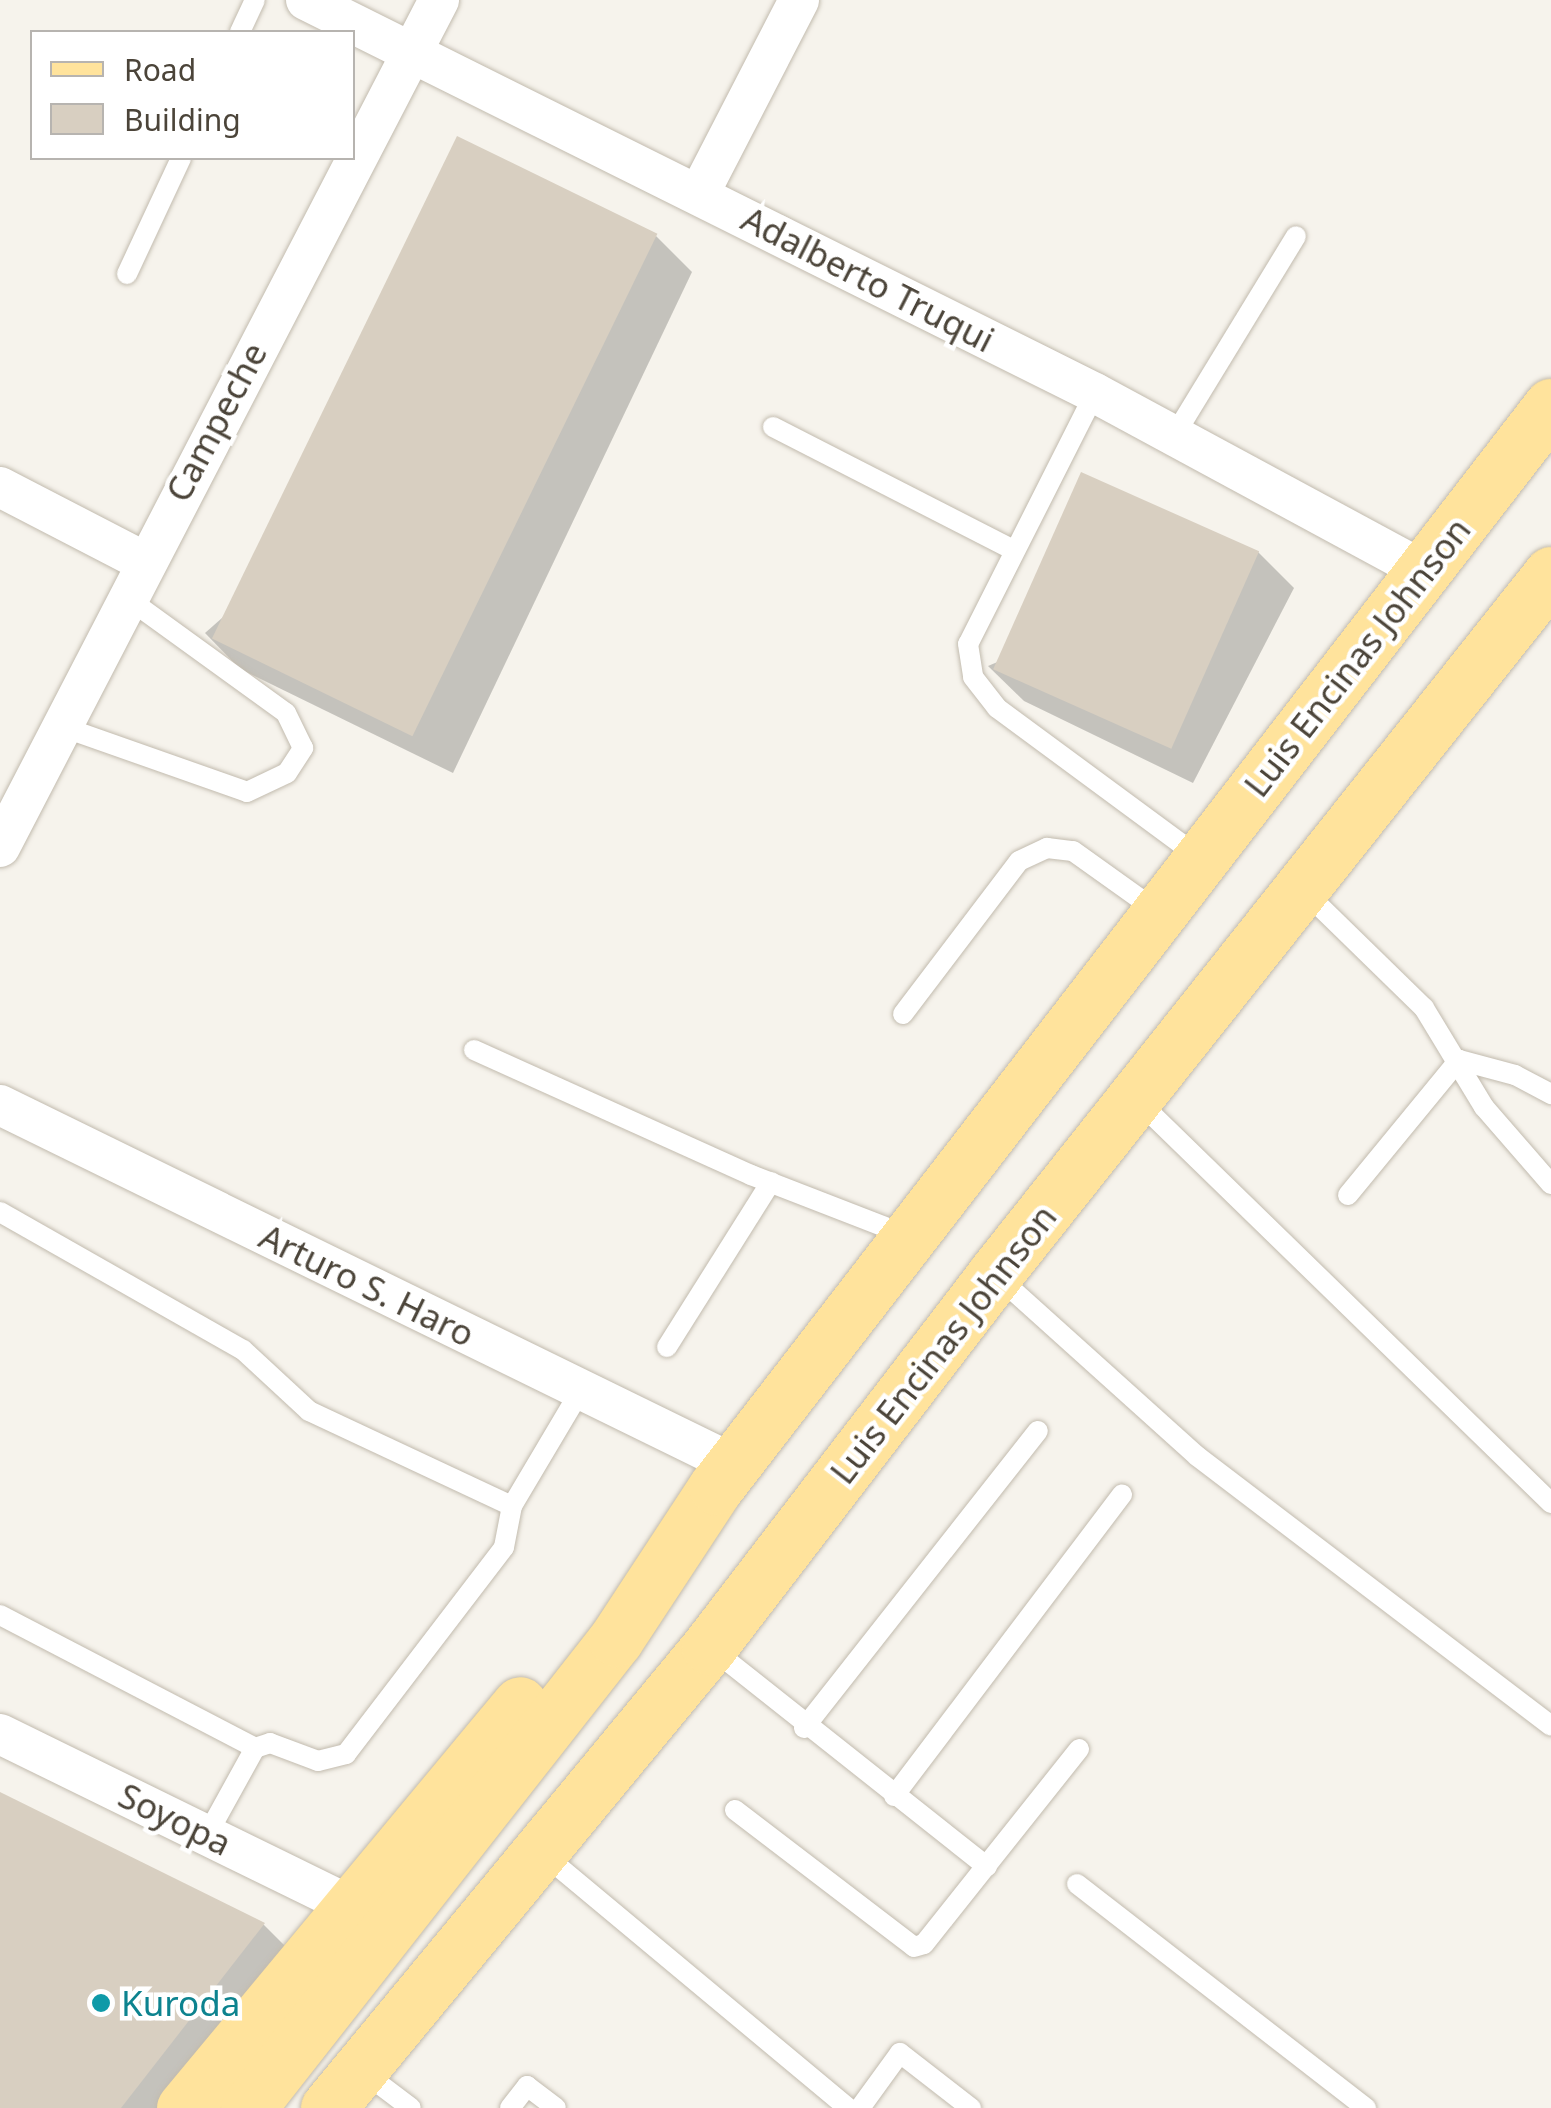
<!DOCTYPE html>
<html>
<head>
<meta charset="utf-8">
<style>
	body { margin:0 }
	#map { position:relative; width:1551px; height:2108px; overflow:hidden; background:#f6f3ec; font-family:"Noto Sans",sans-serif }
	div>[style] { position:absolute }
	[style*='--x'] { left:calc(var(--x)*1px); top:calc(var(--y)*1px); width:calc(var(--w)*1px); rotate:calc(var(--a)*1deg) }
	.shadow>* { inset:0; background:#0003 }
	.building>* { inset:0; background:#d8cfc1; transform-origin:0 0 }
	.roads { filter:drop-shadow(0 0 2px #c2bbae) drop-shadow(0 0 2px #c2bbae) }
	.lane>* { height:20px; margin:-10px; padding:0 10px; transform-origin:10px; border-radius:10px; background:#fff }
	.street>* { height:40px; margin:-20px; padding:0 20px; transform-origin:20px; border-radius:20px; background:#fff }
	.primary>* { height:55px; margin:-27.5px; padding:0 27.5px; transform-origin:27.5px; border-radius:27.5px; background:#ffe39c }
	.dots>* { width:28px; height:28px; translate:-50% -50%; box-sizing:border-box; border:5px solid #fff; border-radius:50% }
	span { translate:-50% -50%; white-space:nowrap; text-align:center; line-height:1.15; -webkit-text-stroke:9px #fff; paint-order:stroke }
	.street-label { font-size:35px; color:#4b4439 }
	.culture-label { font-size:35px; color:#0d838f }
	.left { translate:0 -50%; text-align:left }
	.legend { position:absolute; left:30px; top:30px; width:325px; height:130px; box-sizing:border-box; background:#fff; border:2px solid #b7b4b0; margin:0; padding:12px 18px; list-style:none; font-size:30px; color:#4b4439 }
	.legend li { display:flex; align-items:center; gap:20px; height:50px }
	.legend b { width:50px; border:2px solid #b7b4b0 }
</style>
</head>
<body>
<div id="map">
	<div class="shadow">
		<div style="clip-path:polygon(656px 236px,692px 272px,453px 773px,240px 669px,205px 633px)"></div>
		<div style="clip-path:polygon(1258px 552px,1294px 588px,1193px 783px,1024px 701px,988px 666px)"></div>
		<div style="clip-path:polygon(0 1795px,264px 1925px,299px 1960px,184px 2108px,0 2108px)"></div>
	</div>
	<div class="building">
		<div style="left:457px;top:136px;width:223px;height:559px;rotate:26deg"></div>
		<div style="left:1081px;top:472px;width:195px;height:216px;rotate:24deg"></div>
		<div style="clip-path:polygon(0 1792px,265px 1923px,121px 2108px,0 2108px)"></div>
	</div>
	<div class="roads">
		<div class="lane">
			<div style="--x:240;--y:32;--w:35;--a:-65"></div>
			<div style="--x:127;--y:274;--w:128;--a:-65"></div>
			<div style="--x:1095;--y:393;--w:281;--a:116.8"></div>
			<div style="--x:968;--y:644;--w:33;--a:81"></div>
			<div style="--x:973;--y:677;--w:39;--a:52"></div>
			<div style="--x:997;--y:708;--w:251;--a:36.4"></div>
			<div style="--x:773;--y:427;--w:267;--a:27.1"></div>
			<div style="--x:1174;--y:436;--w:234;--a:-58.6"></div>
			<div style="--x:60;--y:726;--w:198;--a:19.4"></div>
			<div style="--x:247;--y:792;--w:44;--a:-25.4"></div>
			<div style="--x:287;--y:773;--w:30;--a:-57"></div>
			<div style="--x:303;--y:748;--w:39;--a:-116"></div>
			<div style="--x:286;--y:713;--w:198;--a:-144.1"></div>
			<div style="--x:1303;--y:890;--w:169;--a:44.3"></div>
			<div style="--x:1424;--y:1008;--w:116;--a:58.8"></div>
			<div style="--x:1484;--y:1107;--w:102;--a:49"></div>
			<div style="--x:903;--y:1014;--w:192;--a:-52.8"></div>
			<div style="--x:1019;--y:861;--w:31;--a:-25"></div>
			<div style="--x:1047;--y:848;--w:26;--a:7"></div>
			<div style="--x:1073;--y:851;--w:103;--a:35.5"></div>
			<div style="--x:474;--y:1050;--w:304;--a:24.3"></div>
			<div style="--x:751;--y:1175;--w:166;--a:21.2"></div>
			<div style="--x:1137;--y:1100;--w:578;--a:44.23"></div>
			<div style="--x:1348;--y:1195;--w:175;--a:-50.6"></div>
			<div style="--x:1459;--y:1060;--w:58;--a:15"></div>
			<div style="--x:1515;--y:1075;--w:41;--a:27.8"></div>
			<div style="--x:0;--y:1212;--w:279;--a:29.6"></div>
			<div style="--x:243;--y:1350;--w:90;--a:42.7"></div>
			<div style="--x:309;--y:1411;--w:224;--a:25.1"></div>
			<div style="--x:997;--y:1276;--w:269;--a:42"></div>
			<div style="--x:1197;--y:1456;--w:445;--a:37.3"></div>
			<div style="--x:667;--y:1347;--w:195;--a:-57.8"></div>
			<div style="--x:0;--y:1615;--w:288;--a:27.5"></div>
			<div style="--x:711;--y:1648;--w:352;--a:38.4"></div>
			<div style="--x:804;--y:1728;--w:378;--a:-51.8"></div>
			<div style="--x:894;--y:1796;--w:378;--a:-52.9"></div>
			<div style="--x:735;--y:1810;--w:225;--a:37.4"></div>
			<div style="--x:914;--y:1947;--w:10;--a:-17"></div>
			<div style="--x:924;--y:1944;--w:249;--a:-51.5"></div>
			<div style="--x:207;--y:1835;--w:99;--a:-61.1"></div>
			<div style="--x:255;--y:1748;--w:16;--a:-18"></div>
			<div style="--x:270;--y:1743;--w:51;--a:20.6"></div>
			<div style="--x:318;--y:1761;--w:29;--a:-14"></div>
			<div style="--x:346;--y:1754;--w:260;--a:-52.6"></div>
			<div style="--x:504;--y:1547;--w:42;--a:-79"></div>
			<div style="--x:512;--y:1506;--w:135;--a:-59.3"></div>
			<div style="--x:542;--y:1853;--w:398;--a:39.8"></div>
			<div style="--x:1077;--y:1884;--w:366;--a:37.8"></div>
			<div style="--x:362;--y:2071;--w:61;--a:37.1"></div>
			<div style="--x:510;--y:2108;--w:28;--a:-52"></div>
			<div style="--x:527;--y:2086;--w:36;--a:37"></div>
			<div style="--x:860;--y:2108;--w:68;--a:-54"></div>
			<div style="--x:900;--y:2053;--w:90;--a:37.8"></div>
		</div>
		<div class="street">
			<div style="--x:306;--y:0;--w:881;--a:26.48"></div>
			<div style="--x:1095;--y:393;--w:374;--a:28.4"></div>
			<div style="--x:699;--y:194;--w:218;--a:-62.7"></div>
			<div style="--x:0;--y:487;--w:161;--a:27.4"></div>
			<div style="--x:0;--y:847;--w:954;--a:-62.6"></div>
			<div style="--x:0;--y:1105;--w:816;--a:26.09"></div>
			<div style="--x:0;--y:1734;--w:389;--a:26.1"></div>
		</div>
		<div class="primary">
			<div style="--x:184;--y:2108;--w:525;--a:-50.25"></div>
			<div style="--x:248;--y:2108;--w:596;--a:-51.88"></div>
			<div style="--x:616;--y:1639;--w:182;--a:-56.7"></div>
			<div style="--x:716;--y:1487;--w:1366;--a:-52.32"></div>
			<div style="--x:328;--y:2108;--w:598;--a:-50.43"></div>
			<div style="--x:709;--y:1647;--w:470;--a:-52.5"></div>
			<div style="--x:995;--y:1274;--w:894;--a:-51.54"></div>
		</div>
	</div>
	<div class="dots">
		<div style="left:101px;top:2003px;background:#0f9aa8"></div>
	</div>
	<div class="street-label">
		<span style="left:868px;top:279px;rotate:27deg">Adalberto Truqui</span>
		<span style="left:216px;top:422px;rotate:-62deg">Campeche</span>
		<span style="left:1357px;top:657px;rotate:-52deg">Luis Encinas Johnson</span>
		<span style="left:367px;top:1285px;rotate:26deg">Arturo S. Haro</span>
		<span style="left:943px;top:1344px;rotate:-52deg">Luis Encinas Johnson</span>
		<span style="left:175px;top:1819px;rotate:26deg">Soyopa</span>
	</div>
	<div class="culture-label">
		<span class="left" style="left:121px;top:2003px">Kuroda</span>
	</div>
	<ul class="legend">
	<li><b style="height:12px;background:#ffe39c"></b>Road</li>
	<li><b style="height:28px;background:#d8cfc1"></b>Building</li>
	</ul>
</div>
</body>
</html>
